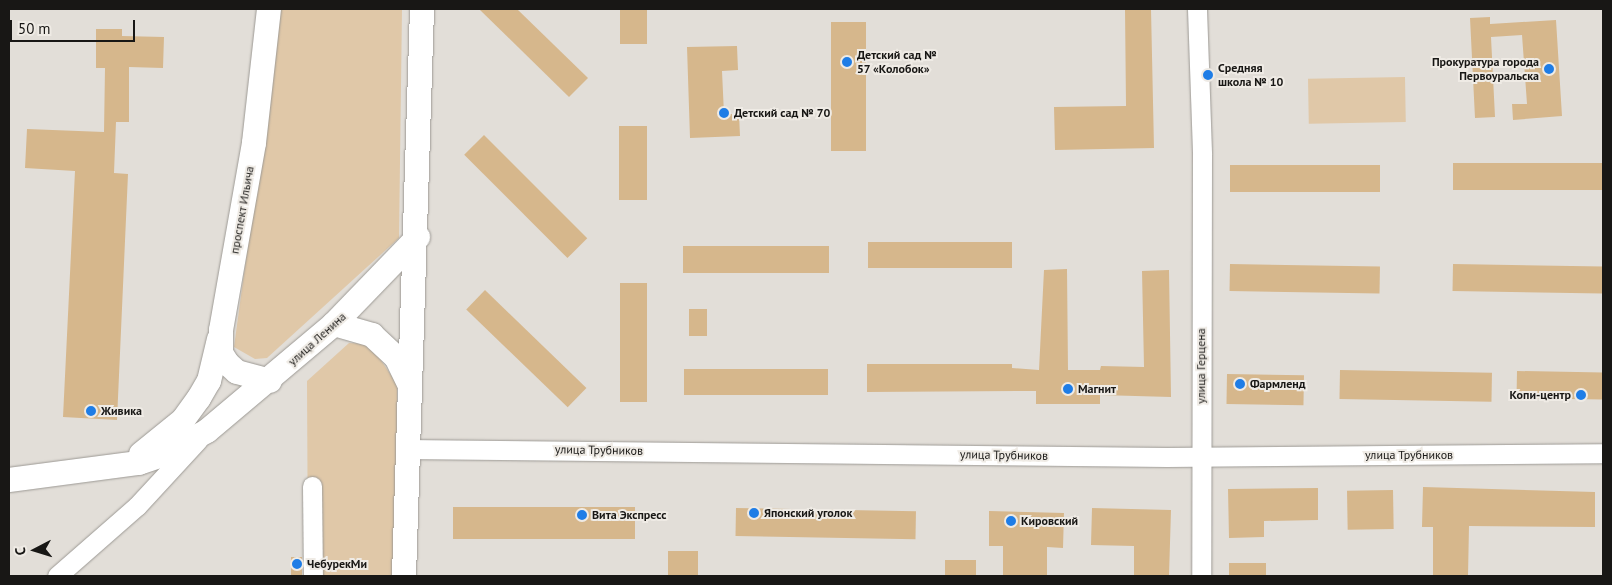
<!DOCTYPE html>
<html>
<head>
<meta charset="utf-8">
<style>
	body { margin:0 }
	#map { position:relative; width:1612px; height:585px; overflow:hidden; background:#e2ded8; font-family:"PT Sans",sans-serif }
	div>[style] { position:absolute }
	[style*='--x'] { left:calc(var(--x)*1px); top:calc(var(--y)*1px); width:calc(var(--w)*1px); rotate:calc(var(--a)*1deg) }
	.green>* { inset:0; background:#e0c8a8; transform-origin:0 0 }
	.building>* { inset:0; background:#d6b78c; transform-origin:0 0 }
	.roads { filter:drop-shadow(0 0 1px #9c9994) drop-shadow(0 0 1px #9c9994) }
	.minor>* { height:19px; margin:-9.5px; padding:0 9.5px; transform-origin:9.5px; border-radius:9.5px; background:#fff }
	.major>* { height:24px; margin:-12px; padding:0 12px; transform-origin:12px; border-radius:12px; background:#fff }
	.dots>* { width:14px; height:14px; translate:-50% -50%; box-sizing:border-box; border:2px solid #efebe5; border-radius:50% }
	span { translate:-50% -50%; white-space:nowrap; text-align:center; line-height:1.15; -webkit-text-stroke:4px #efebe5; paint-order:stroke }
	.poi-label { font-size:12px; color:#181715; font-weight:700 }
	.left { translate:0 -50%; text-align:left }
	.right { translate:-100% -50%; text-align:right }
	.street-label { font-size:12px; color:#181715 }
	.frame { position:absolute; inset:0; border:10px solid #181715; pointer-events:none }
	.north { position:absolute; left:10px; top:525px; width:50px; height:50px; -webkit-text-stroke:4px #efebe5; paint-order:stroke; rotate:265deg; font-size:14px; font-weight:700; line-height:20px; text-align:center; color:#181715 }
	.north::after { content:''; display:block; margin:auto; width:18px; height:22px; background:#181715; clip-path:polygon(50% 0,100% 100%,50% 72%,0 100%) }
	.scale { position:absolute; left:10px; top:20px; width:125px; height:22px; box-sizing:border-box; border:2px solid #181715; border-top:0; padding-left:6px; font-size:15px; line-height:18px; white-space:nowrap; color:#181715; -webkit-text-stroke:4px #efebe5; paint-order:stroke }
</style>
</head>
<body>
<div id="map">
	<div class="green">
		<div style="clip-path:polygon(280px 9px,402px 9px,399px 238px,267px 358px,255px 359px,234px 347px)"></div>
		<div style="left:1405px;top:77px;width:45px;height:97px;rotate:89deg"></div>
		<div style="clip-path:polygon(349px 343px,370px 344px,397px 384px,397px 576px,308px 576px,307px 381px)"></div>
	</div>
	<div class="building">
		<div style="clip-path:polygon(479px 9px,517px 9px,588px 78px,569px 97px)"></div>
		<div style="left:620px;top:9px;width:27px;height:35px"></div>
		<div style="clip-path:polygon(1125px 9px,1151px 9px,1154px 148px,1055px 150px,1054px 107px,1126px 106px)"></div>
		<div style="clip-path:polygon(1490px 17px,1490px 24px,1556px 20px,1562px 116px,1513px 120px,1512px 104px,1527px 104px,1522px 35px,1491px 37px,1495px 117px,1475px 118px,1470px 18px)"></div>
		<div style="left:831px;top:22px;width:35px;height:129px"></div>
		<div style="clip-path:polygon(96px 29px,122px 29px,122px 36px,164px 37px,163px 68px,129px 67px,129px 122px,116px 122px,114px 173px,128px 174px,117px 420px,63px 417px,75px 171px,25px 168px,27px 129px,104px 132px,105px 68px,96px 68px)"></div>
		<div style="clip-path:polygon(737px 46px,738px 70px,722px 71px,724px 114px,739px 114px,740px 136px,690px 138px,687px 47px)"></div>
		<div style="left:619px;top:126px;width:28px;height:74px"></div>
		<div style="left:484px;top:135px;width:146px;height:28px;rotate:45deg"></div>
		<div style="left:1603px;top:163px;width:27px;height:150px;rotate:90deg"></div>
		<div style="left:1230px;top:165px;width:150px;height:27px"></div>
		<div style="left:868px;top:242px;width:144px;height:26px"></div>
		<div style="left:829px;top:246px;width:27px;height:146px;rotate:90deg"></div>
		<div style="left:1230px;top:264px;width:150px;height:27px;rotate:1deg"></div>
		<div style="left:1453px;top:264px;width:150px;height:27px;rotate:1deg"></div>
		<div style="clip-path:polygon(1067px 269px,1068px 370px,1100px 370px,1101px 366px,1144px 367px,1142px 271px,1169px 270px,1171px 397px,1100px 395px,1100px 404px,1036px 404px,1036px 391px,867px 392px,867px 364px,1012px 364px,1012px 368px,1039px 370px,1044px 270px)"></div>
		<div style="left:620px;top:283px;width:27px;height:119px"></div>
		<div style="left:485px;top:290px;width:141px;height:27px;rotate:44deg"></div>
		<div style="left:689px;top:309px;width:18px;height:27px"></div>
		<div style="left:684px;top:369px;width:144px;height:26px"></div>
		<div style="left:1340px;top:370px;width:152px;height:29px;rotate:1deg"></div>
		<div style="left:1517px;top:371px;width:86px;height:27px;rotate:1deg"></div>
		<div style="left:1227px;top:374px;width:77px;height:30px;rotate:1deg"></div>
		<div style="clip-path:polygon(1423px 487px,1595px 492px,1595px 527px,1469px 526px,1468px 576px,1433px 576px,1433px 527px,1422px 527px)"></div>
		<div style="clip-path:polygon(1318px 488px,1318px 520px,1264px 521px,1264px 537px,1229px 538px,1228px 489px)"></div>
		<div style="left:1393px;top:490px;width:39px;height:46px;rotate:89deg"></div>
		<div style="left:635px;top:507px;width:32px;height:182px;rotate:90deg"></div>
		<div style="left:736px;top:508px;width:180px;height:28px;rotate:1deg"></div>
		<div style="clip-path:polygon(1092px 508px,1171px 510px,1169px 576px,1134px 576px,1134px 546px,1091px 545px)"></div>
		<div style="clip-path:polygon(989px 511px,1064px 513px,1063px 548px,1047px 547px,1047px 576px,1003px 576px,1003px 546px,989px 546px)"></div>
		<div style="left:668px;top:551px;width:30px;height:25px"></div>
		<div style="left:291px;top:557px;width:11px;height:19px"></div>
		<div style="left:945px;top:560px;width:31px;height:16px"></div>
		<div style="left:1229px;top:563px;width:37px;height:13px"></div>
	</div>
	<div class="roads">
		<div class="minor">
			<div style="--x:1197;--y:9;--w:146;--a:88"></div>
			<div style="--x:1202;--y:155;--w:421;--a:90.1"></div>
			<div style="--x:405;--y:449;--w:762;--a:0.6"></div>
			<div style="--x:1167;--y:457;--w:436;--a:-0.5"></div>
			<div style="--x:312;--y:486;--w:90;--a:89.4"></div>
			<div style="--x:57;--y:576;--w:106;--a:-41.2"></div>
			<div style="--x:137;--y:506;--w:90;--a:-47.3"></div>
		</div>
		<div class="major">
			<div style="--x:269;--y:9;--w:135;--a:96.4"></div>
			<div style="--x:254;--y:143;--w:190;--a:100"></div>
			<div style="--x:221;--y:330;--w:23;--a:90"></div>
			<div style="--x:221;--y:353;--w:13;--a:58"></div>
			<div style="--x:228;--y:364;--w:12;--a:42"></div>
			<div style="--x:237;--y:372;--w:34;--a:15"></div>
			<div style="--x:334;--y:324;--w:40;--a:16"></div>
			<div style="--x:372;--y:335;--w:33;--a:43"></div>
			<div style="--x:396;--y:357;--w:28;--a:64"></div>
			<div style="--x:141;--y:454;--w:54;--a:-39"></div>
			<div style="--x:183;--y:420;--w:27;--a:-54"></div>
			<div style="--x:199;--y:398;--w:20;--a:-60"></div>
			<div style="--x:209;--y:381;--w:43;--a:-76.6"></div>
			<div style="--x:9;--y:480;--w:131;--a:-7.5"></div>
			<div style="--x:139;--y:463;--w:28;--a:-19"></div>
			<div style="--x:165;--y:454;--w:48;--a:-28.7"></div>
			<div style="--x:207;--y:431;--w:166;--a:-40.1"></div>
			<div style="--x:334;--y:324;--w:121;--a:-46"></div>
			<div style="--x:404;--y:576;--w:567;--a:-88.18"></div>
		</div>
	</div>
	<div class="dots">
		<div style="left:847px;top:62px;background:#1f7de6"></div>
		<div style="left:1549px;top:69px;background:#1f7de6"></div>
		<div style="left:1208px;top:75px;background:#1f7de6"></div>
		<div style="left:724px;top:113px;background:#1f7de6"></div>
		<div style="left:1240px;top:384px;background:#1f7de6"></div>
		<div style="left:1068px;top:389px;background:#1f7de6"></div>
		<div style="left:1581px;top:395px;background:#1f7de6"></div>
		<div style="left:91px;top:411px;background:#1f7de6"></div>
		<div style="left:754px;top:513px;background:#1f7de6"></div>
		<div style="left:582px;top:515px;background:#1f7de6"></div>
		<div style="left:1011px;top:521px;background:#1f7de6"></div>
		<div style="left:297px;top:564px;background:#1f7de6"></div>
	</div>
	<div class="poi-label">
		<span class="left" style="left:857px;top:62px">Детский сад №<br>57 «Колобок»</span>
		<span class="right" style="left:1539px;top:69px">Прокуратура города<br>Первоуральска</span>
		<span class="left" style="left:1218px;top:75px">Средняя<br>школа № 10</span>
		<span class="left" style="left:734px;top:113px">Детский сад № 70</span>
		<span class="left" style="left:1250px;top:384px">Фармленд</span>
		<span class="left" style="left:1078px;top:389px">Магнит</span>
		<span class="right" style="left:1571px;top:395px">Копи-центр</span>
		<span class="left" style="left:101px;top:411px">Живика</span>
		<span class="left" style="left:764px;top:513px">Японский уголок</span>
		<span class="left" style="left:592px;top:515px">Вита Экспресс</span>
		<span class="left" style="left:1021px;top:521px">Кировский</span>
		<span class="left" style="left:307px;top:564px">ЧебурекМи</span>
	</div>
	<div class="street-label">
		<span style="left:242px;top:210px;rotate:-80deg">проспект Ильича</span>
		<span style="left:317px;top:339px;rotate:-42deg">улица Ленина</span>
		<span style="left:1201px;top:366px;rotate:-90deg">улица Герцена</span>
		<span style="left:599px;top:450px;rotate:1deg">улица Трубников</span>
		<span style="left:1004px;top:455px;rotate:1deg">улица Трубников</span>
		<span style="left:1409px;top:455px">улица Трубников</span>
	</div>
	<div class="frame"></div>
	<div class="north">С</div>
	<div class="scale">50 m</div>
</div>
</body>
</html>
